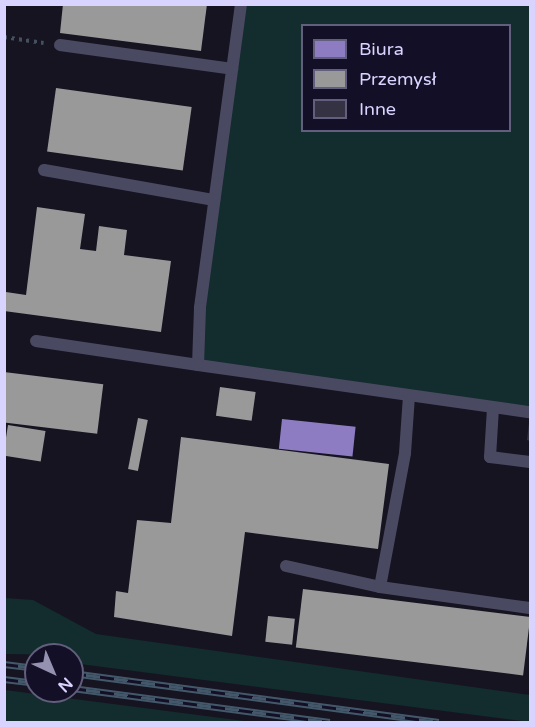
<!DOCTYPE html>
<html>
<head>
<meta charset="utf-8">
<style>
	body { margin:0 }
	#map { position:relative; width:535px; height:727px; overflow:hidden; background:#161421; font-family:"Varela Round",sans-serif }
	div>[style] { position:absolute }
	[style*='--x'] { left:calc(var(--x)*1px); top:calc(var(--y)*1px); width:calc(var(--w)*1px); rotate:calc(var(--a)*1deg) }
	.green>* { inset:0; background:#132c2d }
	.offices>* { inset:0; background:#8e7cc3; transform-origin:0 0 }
	.industry>* { inset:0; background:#999; transform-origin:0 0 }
	.building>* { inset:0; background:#343243 }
	.path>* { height:4px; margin-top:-2px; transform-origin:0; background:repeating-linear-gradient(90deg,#44505f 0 3px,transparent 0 7.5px) }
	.service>* { height:12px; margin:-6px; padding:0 6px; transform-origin:6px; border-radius:6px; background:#4a4962 }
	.rail>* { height:7px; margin-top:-3.5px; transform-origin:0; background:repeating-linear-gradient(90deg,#130f26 0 14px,#43596b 0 28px); box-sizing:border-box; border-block:2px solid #43596b }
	span { translate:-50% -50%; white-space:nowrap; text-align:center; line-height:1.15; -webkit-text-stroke:6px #130f26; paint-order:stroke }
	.frame { position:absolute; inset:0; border:6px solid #d9d4ff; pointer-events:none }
	.legend { position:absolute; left:301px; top:24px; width:210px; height:108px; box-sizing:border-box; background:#130f26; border:2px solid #625e7d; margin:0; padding:8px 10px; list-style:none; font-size:18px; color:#d9d4ff }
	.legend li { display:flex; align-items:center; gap:12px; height:30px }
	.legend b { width:30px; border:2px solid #625e7d }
	.north { position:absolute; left:24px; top:643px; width:60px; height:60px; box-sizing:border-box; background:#130f26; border:2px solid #625e7d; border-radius:50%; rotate:136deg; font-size:16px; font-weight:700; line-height:24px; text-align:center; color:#d9d4ff }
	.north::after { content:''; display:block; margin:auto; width:21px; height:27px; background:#9591b1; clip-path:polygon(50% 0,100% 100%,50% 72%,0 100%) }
</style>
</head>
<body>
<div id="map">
	<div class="green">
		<div style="clip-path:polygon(evenodd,241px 5px,530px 5px,530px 412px,198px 365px,241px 5px,302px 26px,510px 26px,510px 130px,302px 130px,302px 26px)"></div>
		<div style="clip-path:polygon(5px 598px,33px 600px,96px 634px,530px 695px,530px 722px,72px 663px,72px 655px,5px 654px)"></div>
		<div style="clip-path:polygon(4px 690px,5px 690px,252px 722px,5px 722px)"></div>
	</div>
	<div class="offices">
		<div style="left:282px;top:419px;width:74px;height:30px;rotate:6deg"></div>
	</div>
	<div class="industry">
		<div style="clip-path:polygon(63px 4px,207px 4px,201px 51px,60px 33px)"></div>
		<div style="left:56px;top:88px;width:137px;height:64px;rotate:8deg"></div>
		<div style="clip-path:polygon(37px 207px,85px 214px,80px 249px,96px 251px,99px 226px,127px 230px,124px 255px,171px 261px,161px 332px,4px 311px,6px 292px,26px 295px)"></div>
		<div style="left:4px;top:372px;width:100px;height:50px;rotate:7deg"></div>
		<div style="left:220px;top:387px;width:36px;height:29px;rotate:8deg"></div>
		<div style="left:138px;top:418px;width:10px;height:52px;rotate:11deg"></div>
		<div style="left:8px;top:425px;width:38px;height:31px;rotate:9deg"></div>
		<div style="clip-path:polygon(181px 437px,389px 464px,378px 549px,245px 532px,232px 636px,114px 617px,116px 591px,128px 593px,137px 520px,171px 523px)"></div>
		<div style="left:303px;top:589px;width:229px;height:59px;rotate:7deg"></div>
		<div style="left:268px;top:616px;width:27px;height:26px;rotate:6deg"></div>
	</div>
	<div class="building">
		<div style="clip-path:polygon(529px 423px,530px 423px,530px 441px,527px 440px)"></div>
	</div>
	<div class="path">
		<div style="--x:4;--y:37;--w:40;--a:8.5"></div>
	</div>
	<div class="service">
		<div style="--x:241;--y:4;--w:307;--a:97.7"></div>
		<div style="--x:200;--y:308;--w:57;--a:92"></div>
		<div style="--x:198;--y:365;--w:335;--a:8.1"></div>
		<div style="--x:60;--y:45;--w:174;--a:7.9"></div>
		<div style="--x:44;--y:170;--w:173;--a:10"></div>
		<div style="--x:36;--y:341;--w:164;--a:8.4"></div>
		<div style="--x:493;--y:408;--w:49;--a:93.5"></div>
		<div style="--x:490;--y:457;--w:40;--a:7.1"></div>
		<div style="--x:286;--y:566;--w:96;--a:12.6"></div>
		<div style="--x:380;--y:587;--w:136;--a:-79.4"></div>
		<div style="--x:405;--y:453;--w:57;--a:-86"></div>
		<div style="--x:380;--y:587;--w:151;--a:8"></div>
	</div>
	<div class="rail">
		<div style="--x:4;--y:664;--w:32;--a:7"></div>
		<div style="--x:72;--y:673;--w:370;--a:7.6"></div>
		<div style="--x:4;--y:679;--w:32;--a:7"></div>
		<div style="--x:72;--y:688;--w:260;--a:7.5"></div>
	</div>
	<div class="frame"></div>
	<ul class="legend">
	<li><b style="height:16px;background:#8e7cc3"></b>Biura</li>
	<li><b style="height:16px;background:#999"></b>Przemysł</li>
	<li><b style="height:16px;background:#343243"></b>Inne</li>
	</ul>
	<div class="north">N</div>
</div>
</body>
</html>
